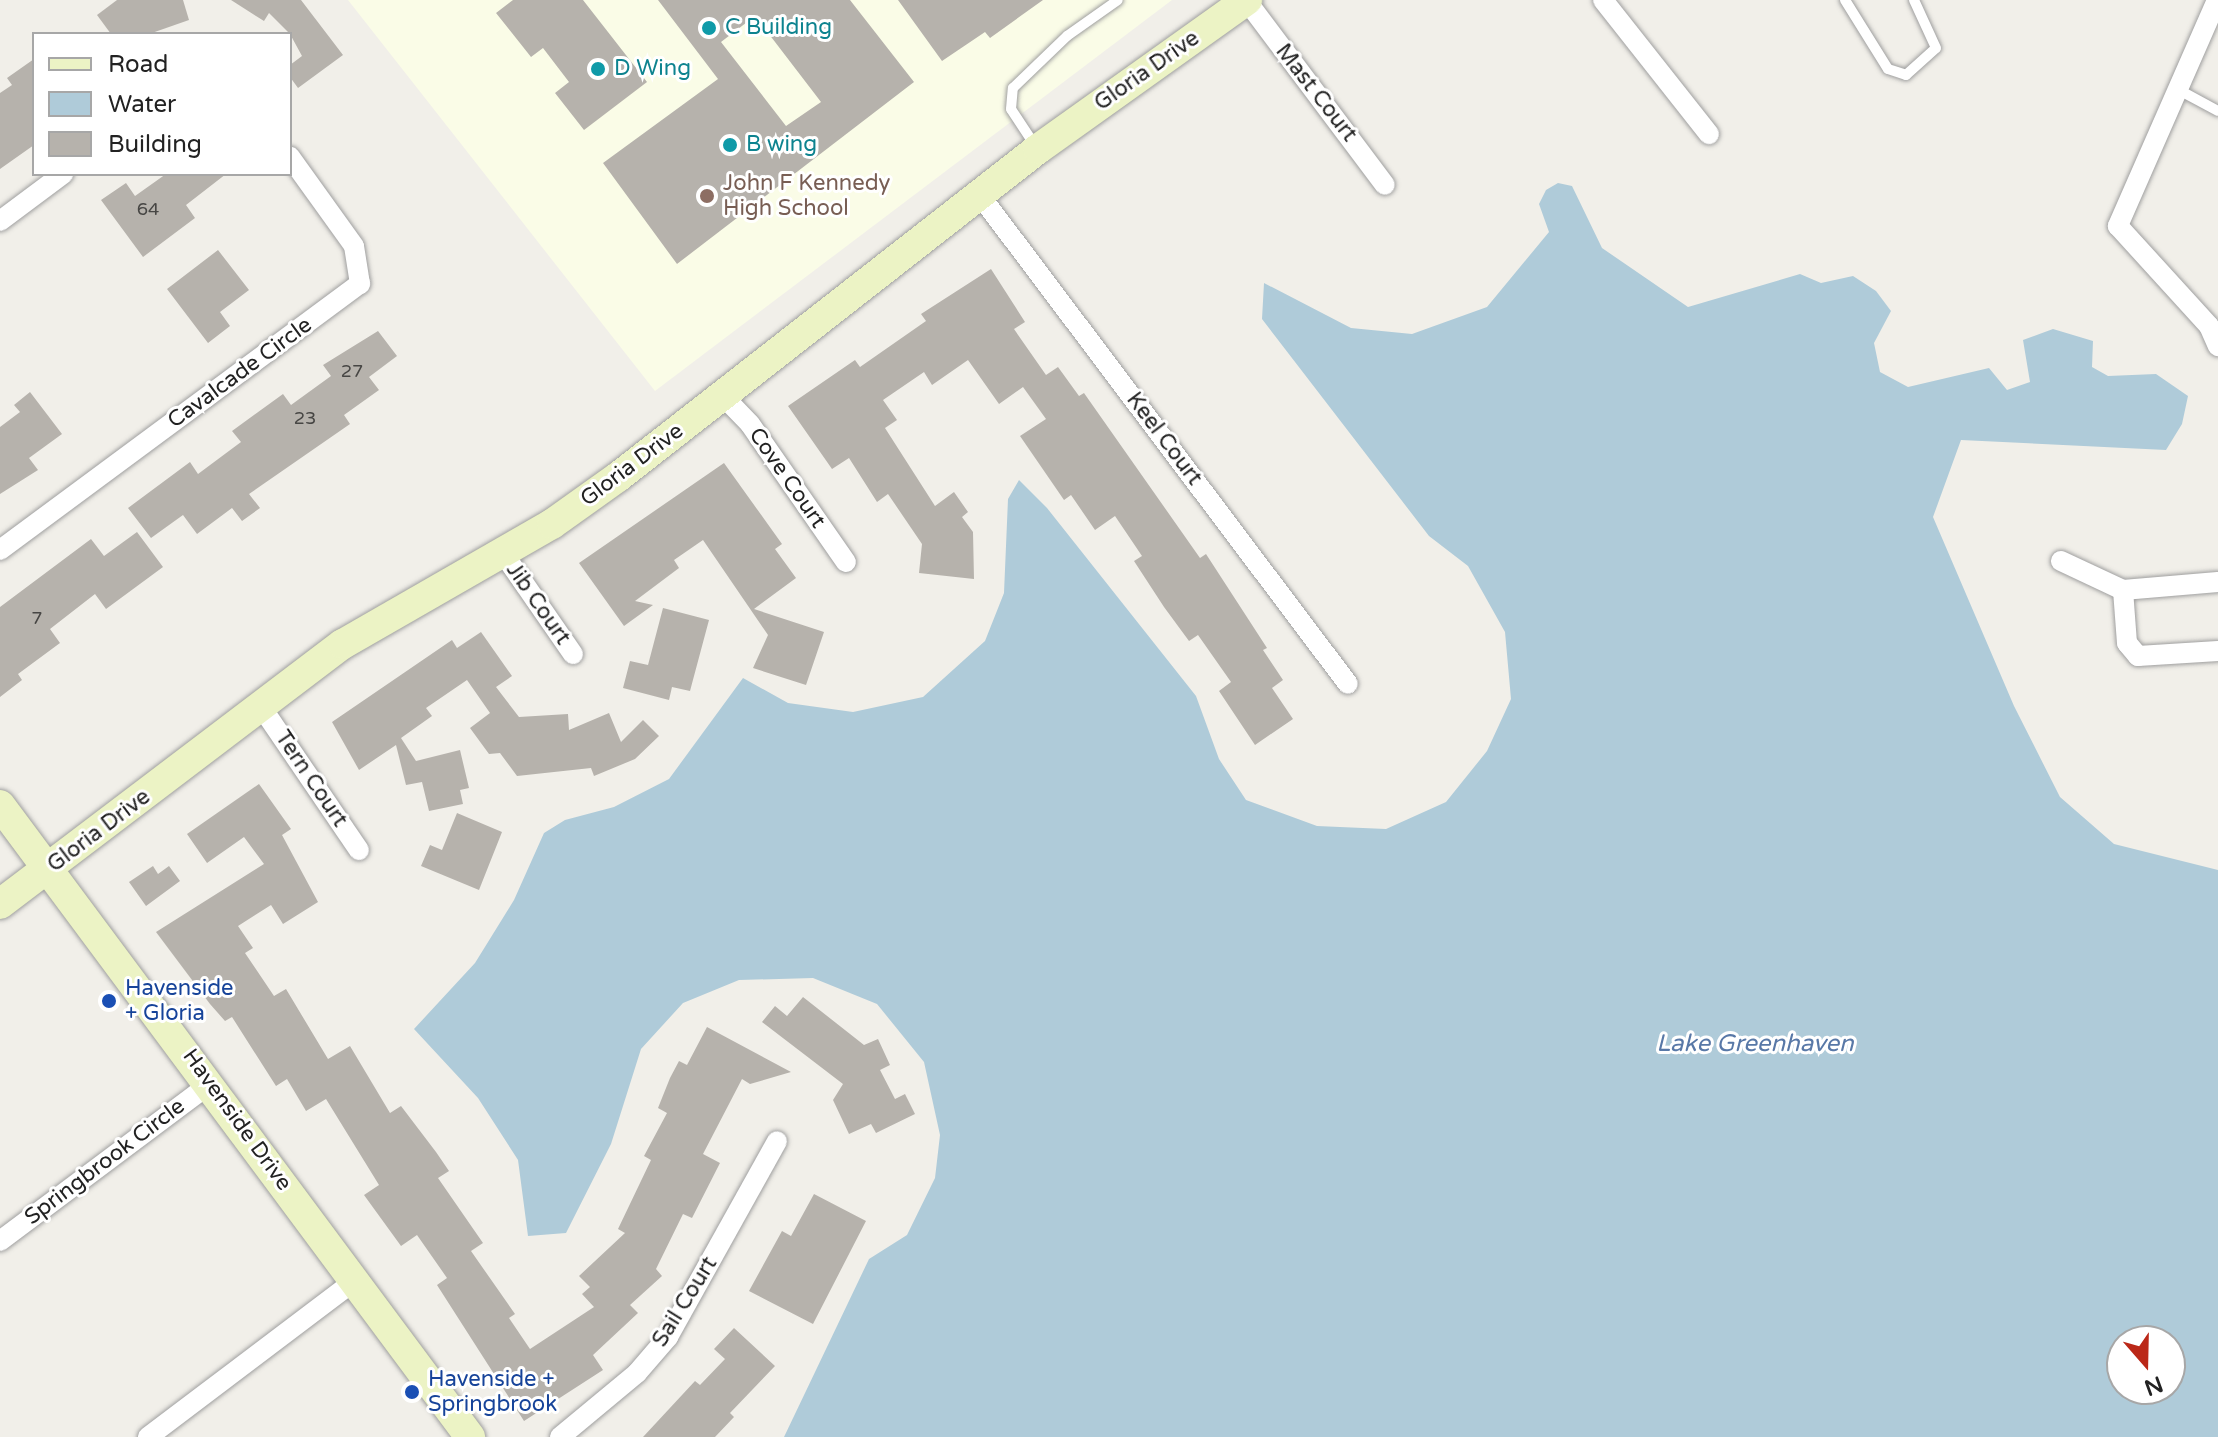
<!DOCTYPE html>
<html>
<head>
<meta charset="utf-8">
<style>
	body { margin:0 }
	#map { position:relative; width:2218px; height:1437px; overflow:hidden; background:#f1efe9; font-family:"Varela Round",sans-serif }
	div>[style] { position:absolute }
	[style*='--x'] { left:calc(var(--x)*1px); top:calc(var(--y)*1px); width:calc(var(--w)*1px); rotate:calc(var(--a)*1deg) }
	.education>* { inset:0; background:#fafce7 }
	.water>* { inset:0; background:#afcbd9 }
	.building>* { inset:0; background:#b6b2ac }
	.roads { filter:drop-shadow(0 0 2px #9f9f9f) drop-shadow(0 0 2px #9f9f9f) }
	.lane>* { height:10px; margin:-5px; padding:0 5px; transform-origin:5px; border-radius:5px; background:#fff }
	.street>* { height:20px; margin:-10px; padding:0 10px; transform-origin:10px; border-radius:10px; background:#fff }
	.secondary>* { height:30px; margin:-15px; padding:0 15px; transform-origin:15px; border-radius:15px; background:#ecf3c5 }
	.dots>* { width:22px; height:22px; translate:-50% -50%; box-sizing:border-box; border:4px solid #fff; border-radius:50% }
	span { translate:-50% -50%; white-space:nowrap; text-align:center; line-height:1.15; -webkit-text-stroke:6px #fff; paint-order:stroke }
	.number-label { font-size:18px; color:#474644 }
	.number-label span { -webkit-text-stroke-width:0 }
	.culture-label { font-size:22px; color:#0d838f }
	.left { translate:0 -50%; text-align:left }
	.street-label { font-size:22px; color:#222 }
	.education-label { font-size:22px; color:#785e54 }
	.transit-label { font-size:22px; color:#164399 }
	.water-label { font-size:24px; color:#5878a7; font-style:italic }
	.legend { position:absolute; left:32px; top:32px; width:260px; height:144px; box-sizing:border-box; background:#fff; border:2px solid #a7a7a7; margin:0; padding:10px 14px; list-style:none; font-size:24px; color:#222 }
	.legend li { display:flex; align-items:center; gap:16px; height:40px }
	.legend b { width:40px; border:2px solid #a7a7a7 }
	.north { position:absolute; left:2106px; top:1325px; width:80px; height:80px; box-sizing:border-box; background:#fff; border:2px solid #a7a7a7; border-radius:50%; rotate:160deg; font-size:22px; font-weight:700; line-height:32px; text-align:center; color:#222 }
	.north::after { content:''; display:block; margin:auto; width:28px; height:36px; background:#bb2818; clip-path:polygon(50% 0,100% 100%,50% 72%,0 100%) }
</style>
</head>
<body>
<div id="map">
	<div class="education">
		<div style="clip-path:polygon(348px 0,1172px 0,655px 391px)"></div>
	</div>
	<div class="water">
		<div style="clip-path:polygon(evenodd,1558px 183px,1572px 186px,1602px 248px,1688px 307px,1800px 274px,1821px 283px,1853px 276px,1876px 291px,1891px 311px,1874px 343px,1880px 372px,1908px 387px,1989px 368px,2007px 390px,2030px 382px,2023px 340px,2053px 329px,2093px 341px,2092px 367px,2108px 376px,2156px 374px,2188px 396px,2182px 424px,2166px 450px,1961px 440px,1933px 517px,2014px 706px,2060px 797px,2114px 844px,2218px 870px,2218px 1437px,784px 1437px,869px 1259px,907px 1235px,935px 1178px,940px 1135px,924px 1062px,877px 1004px,813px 978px,739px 980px,683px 1003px,641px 1049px,611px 1144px,566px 1233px,528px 1236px,518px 1160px,478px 1098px,414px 1029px,475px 963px,514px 900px,544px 833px,565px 820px,614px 807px,669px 779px,743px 678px,788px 703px,853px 712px,923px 697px,985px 641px,1004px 593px,1008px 499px,1019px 480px,1047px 508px,1196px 696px,1219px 759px,1246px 800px,1317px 826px,1386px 829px,1446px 802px,1487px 751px,1511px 699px,1505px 632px,1468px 566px,1429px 536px,1262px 319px,1264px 283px,1351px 328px,1412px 334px,1487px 307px,1549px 232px,1539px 204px,1546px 190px,1558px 183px,2122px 1341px,2170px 1341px,2170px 1389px,2122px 1389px,2122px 1341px)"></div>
	</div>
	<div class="building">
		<div style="clip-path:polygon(117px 0,183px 0,189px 20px,149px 34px,111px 34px,97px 15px)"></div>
		<div style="clip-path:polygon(231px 0,301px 0,343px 55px,298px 88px,290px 77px,290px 65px,302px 56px,290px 34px,269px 13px,264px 21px)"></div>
		<div style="clip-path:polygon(513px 0,583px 0,647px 82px,584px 130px,555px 93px,569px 82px,543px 48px,531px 57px,496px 13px)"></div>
		<div style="clip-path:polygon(evenodd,658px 0,850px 0,914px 82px,677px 264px,603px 163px,718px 79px,658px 0,755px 16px,821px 102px,786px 126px,721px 42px,755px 16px)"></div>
		<div style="clip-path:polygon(898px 0,1043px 0,990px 38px,985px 32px,942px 61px)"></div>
		<div style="clip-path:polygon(34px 59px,34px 145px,0 169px,0 93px,12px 85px,7px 78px)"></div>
		<div style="clip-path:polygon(166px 174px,226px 174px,186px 205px,195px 218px,143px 257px,101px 200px,126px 183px,135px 196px)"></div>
		<div style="clip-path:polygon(218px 250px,249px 290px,220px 312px,230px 326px,208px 343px,167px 289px)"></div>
		<div style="clip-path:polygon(991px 269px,1025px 322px,1014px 329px,1046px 375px,1058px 367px,1079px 396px,1084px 393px,1200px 558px,1206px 554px,1267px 648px,1263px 650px,1283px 680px,1272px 688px,1293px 719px,1255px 745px,1219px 691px,1231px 682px,1198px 635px,1189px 641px,1164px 607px,1134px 561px,1142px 556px,1115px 516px,1095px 530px,1071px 495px,1064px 500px,1020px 436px,1046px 419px,1023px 387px,999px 404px,968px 360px,932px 385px,924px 372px,883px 400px,897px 420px,885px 428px,935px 506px,954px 492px,968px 512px,962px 517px,973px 532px,974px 579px,919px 573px,922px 544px,888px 494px,877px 502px,849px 458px,832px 469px,788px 406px,855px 360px,860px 367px,926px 321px,921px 314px)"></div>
		<div style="clip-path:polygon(378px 331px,397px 356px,369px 377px,379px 390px,344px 415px,350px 424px,249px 494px,260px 508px,242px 521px,232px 508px,197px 534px,183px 515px,151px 538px,128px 508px,190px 462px,198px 474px,241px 442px,232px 431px,283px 394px,291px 405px,331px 376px,323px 365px)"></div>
		<div style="clip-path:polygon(30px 392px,62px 434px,29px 458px,38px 470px,0 494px,0 427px,20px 412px,14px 405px)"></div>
		<div style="clip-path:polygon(724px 463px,782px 544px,775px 549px,796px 578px,754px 609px,824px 632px,806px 685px,753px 668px,768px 635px,703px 540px,674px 560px,679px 568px,635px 601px,653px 605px,624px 626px,579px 563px)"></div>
		<div style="clip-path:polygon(137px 532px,163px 567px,106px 609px,95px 594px,50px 629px,60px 643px,18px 674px,22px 680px,0 697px,0 607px,91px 539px,104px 556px)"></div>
		<div style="clip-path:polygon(663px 608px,709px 620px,690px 691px,672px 687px,669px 700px,623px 688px,630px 661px,648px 665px)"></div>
		<div style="clip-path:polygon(481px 632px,512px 676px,496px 687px,519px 717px,568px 714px,569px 730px,609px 713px,621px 742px,643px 720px,659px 736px,635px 759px,594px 776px,591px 768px,517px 776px,500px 753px,489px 754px,470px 728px,490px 713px,467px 680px,426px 708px,432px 716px,401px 738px,416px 761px,460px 750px,469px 788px,460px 790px,463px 804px,429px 811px,422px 782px,406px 785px,396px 745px,359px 770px,332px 722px,452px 640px,457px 648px)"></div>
		<div style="clip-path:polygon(259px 784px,291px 829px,282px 835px,318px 902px,283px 924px,271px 905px,238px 926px,253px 948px,245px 953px,274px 996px,286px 989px,328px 1059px,350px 1046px,390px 1113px,401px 1106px,436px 1152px,449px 1171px,438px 1178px,483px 1243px,471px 1251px,515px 1314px,509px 1318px,530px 1349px,594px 1307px,582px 1294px,590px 1287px,579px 1276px,625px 1233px,618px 1229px,651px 1160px,644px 1156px,667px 1113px,658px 1108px,670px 1078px,679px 1061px,687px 1065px,707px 1027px,791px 1072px,750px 1084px,742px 1079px,703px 1154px,720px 1163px,692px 1218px,683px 1214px,656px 1269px,662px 1276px,630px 1305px,638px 1313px,593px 1355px,603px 1370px,524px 1421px,437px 1285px,447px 1278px,417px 1235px,401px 1246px,364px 1195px,379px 1185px,326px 1099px,306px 1111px,287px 1079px,276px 1086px,232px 1017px,225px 1021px,210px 1004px,156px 932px,264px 864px,244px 837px,207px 863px,187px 834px)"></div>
		<div style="clip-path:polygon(457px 813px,502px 832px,479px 890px,421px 866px,430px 845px,442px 850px)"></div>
		<div style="clip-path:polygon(153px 866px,158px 874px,169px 866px,180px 881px,146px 906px,129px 882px)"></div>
		<div style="clip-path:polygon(803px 997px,864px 1045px,878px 1039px,890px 1065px,880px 1070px,895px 1099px,905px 1094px,915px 1114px,876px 1133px,871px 1124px,849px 1134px,833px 1100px,843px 1084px,762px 1022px,775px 1006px,787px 1016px)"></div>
		<div style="clip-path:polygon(814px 1194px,866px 1221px,813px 1324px,749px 1291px,782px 1231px,791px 1236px)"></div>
		<div style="clip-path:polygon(734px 1328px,775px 1366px,730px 1413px,734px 1417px,715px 1437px,643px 1437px,695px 1381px,700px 1385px,725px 1359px,714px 1349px)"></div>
	</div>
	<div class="roads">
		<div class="lane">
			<div style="--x:1845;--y:0;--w:81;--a:58.1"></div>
			<div style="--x:1888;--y:69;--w:19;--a:18"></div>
			<div style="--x:1906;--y:75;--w:40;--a:-42"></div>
			<div style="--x:1936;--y:48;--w:53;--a:-114.6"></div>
			<div style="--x:2179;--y:90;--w:44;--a:28.3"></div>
			<div style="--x:1036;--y:147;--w:45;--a:-123.3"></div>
			<div style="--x:1011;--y:109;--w:21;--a:-85"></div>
			<div style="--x:1013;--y:88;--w:75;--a:-43.9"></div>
			<div style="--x:1067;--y:36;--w:62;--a:-35.2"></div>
		</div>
		<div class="street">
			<div style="--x:1246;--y:0;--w:231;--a:53.1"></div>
			<div style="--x:1603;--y:0;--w:171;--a:51.7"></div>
			<div style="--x:2217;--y:0;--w:247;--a:113.7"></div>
			<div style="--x:2118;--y:226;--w:135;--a:47.7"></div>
			<div style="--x:2209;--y:326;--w:22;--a:66"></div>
			<div style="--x:979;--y:194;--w:613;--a:53.02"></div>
			<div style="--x:0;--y:221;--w:79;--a:-36.7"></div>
			<div style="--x:724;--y:397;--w:37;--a:46"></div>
			<div style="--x:750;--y:424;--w:168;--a:55.2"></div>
			<div style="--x:0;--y:550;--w:448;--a:-36.5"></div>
			<div style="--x:360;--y:284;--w:38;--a:-99"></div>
			<div style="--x:354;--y:246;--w:110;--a:-125.7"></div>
			<div style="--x:503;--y:553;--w:123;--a:55.3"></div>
			<div style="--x:2061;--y:561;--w:68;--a:25.1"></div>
			<div style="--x:2123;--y:590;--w:95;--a:-4.8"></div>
			<div style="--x:2123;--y:590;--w:53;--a:85.7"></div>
			<div style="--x:2127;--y:643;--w:17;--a:50"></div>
			<div style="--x:2138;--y:656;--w:80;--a:-3.6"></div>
			<div style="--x:262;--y:708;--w:172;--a:55.7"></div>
			<div style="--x:0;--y:1241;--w:264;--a:-36.8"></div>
			<div style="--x:148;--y:1437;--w:257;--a:-37.1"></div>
			<div style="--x:560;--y:1437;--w:100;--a:-39.7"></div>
			<div style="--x:637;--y:1373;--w:48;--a:-49.3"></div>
			<div style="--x:668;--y:1337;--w:224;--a:-60.9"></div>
		</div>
		<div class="secondary">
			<div style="--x:0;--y:805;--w:788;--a:53.36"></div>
			<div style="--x:0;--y:904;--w:430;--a:-37.2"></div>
			<div style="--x:343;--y:644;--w:241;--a:-29.9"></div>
			<div style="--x:552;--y:524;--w:81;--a:-35.5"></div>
			<div style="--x:618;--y:477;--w:533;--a:-37.99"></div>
			<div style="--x:1038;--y:149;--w:257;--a:-35.5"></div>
		</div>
	</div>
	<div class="dots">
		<div style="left:709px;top:28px;background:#0f9aa8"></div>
		<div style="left:598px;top:69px;background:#0f9aa8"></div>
		<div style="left:730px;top:145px;background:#0f9aa8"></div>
		<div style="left:707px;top:196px;background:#8d6e63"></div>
		<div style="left:109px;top:1001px;background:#1a4fb4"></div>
		<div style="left:412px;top:1392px;background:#1a4fb4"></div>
	</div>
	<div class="number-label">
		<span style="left:148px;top:209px">64</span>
		<span style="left:352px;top:371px">27</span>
		<span style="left:305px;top:418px">23</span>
		<span style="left:37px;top:618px">7</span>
	</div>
	<div class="culture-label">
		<span class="left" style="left:725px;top:28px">C Building</span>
		<span class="left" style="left:614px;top:69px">D Wing</span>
		<span class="left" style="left:746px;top:145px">B wing</span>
	</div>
	<div class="street-label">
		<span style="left:1147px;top:71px;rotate:-35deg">Gloria Drive</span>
		<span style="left:1316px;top:93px;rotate:52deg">Mast Court</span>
		<span style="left:240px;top:373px;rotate:-36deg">Cavalcade Circle</span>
		<span style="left:1164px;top:439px;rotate:53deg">Keel Court</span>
		<span style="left:632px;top:465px;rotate:-37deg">Gloria Drive</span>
		<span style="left:787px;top:478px;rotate:55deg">Cove Court</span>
		<span style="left:538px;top:604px;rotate:55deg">Jib Court</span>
		<span style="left:311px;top:779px;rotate:56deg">Tern Court</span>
		<span style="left:99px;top:831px;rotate:-37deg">Gloria Drive</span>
		<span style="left:237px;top:1120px;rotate:54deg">Havenside Drive</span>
		<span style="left:105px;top:1162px;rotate:-37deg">Springbrook Circle</span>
		<span style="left:685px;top:1302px;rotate:-58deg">Sail Court</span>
	</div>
	<div class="education-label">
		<span class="left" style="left:723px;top:196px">John F Kennedy<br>High School</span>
	</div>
	<div class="transit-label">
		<span class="left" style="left:125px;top:1001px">Havenside<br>+ Gloria</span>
		<span class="left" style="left:428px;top:1392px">Havenside +<br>Springbrook</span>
	</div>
	<div class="water-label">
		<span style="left:1755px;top:1044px">Lake Greenhaven</span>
	</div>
	<ul class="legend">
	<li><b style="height:10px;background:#ecf3c5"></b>Road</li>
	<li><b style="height:22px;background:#afcbd9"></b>Water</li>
	<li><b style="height:22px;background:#b6b2ac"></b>Building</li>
	</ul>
	<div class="north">N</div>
</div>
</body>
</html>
